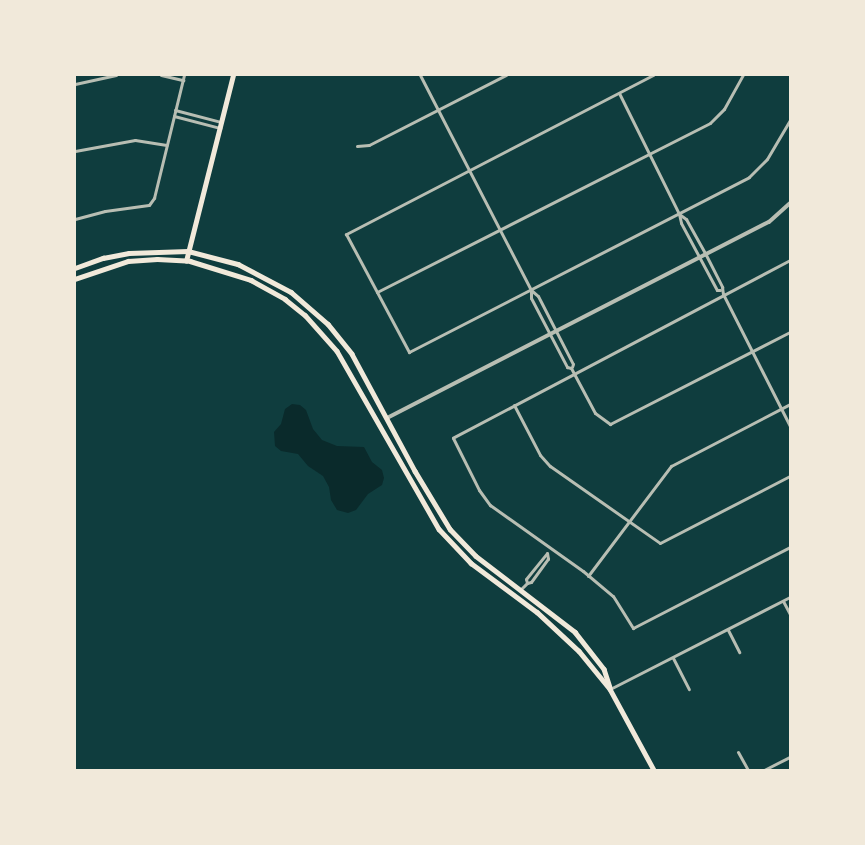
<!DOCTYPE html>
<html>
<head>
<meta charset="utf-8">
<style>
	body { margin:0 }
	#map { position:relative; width:865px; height:845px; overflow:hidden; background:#0f3d3e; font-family:Ubuntu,sans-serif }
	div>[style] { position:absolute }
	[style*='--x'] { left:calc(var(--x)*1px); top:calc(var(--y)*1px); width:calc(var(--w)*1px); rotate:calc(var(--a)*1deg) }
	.water>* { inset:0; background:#0a2a2b }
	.minor>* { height:3px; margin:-1.5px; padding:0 1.5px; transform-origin:1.5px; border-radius:1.5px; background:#b8beb3 }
	.tertiary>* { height:4px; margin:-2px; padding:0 2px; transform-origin:2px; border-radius:2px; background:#b8beb3 }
	.secondary>* { height:4.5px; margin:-2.25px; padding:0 2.25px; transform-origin:2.25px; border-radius:2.25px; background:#f1e9da }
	span { translate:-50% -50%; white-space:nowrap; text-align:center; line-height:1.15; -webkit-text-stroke:6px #f1e9da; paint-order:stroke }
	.frame { position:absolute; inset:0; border:76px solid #f1e9da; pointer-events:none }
</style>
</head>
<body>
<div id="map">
	<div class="water">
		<div style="clip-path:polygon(292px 404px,300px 405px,306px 410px,313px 429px,322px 440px,337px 446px,364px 447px,372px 462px,382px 470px,384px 478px,382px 485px,368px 494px,356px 510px,348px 513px,337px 510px,331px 500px,329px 487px,323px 476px,308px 466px,298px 454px,281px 451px,275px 446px,274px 432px,281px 424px,285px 409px)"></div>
	</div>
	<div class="minor">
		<div style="--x:161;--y:75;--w:23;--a:13"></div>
		<div style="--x:420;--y:75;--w:242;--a:62.7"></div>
		<div style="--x:531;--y:290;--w:9;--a:41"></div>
		<div style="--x:538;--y:296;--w:76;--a:62.8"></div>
		<div style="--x:573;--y:364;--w:3;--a:108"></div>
		<div style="--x:653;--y:75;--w:346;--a:152.6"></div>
		<div style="--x:346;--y:234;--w:134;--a:61.9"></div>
		<div style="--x:409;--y:352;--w:382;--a:-27.2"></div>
		<div style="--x:749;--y:177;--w:25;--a:-45"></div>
		<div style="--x:767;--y:159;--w:45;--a:-59.5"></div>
		<div style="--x:75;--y:84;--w:42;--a:-12.4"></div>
		<div style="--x:619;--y:93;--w:135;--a:63.6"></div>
		<div style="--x:679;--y:214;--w:9;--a:77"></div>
		<div style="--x:681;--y:223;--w:76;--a:61.8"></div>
		<div style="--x:717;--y:290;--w:3;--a:0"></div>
		<div style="--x:175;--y:110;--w:48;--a:14.6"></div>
		<div style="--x:174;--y:116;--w:48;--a:14.6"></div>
		<div style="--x:357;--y:146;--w:12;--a:-5"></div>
		<div style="--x:369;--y:145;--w:154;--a:-27.1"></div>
		<div style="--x:75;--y:151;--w:61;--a:-10.4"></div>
		<div style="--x:135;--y:140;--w:32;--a:9"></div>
		<div style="--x:679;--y:214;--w:9;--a:36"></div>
		<div style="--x:686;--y:219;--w:41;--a:60.9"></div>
		<div style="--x:706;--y:255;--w:36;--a:63"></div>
		<div style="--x:722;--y:287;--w:7;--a:82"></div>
		<div style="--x:723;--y:294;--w:148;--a:63.1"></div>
		<div style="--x:75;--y:219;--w:31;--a:-15"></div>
		<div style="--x:105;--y:211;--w:44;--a:-7.8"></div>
		<div style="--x:149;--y:205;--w:9;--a:-54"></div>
		<div style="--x:154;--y:198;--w:127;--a:-76.3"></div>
		<div style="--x:790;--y:260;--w:381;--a:152.2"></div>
		<div style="--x:453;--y:438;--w:58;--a:63.4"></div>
		<div style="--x:479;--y:490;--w:19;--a:54"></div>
		<div style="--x:490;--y:505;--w:114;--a:35.4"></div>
		<div style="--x:583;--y:571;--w:39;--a:40"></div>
		<div style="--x:613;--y:596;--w:38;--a:58"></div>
		<div style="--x:633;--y:628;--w:177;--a:-27.3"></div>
		<div style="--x:531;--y:290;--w:8;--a:90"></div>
		<div style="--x:531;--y:298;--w:78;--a:62.4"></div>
		<div style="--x:567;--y:367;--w:4;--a:14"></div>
		<div style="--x:571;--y:368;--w:51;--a:61.9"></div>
		<div style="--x:595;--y:413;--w:19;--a:36"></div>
		<div style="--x:610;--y:424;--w:202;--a:-27.1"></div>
		<div style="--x:377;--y:292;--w:373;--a:-26.9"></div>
		<div style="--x:710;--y:123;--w:20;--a:-45"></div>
		<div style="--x:724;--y:109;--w:39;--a:-61"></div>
		<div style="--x:514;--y:405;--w:56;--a:62.5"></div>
		<div style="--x:540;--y:455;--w:15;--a:48"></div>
		<div style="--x:550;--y:466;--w:134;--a:35"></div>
		<div style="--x:660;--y:543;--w:146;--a:-27.3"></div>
		<div style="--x:588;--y:576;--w:138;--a:-53"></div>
		<div style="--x:671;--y:466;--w:134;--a:-27.5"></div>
		<div style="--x:527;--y:583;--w:4;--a:-104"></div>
		<div style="--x:526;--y:579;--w:33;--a:-51"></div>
		<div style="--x:521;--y:589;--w:8;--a:-45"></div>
		<div style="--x:527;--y:583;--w:4;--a:-14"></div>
		<div style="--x:531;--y:582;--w:29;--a:-54"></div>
		<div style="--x:548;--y:559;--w:6;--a:-99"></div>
		<div style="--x:783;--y:601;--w:15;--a:62"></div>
		<div style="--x:728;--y:630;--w:25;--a:63"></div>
		<div style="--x:673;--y:658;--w:35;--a:63"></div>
		<div style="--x:610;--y:689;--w:202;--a:-27.1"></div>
		<div style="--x:738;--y:752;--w:21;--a:61"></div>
		<div style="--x:764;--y:770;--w:29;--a:-27"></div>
	</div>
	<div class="tertiary">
		<div style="--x:387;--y:418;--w:429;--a:-27.2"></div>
		<div style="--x:769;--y:222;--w:28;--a:-42"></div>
	</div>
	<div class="secondary">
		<div style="--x:186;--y:261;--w:192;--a:-75.8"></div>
		<div style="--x:75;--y:268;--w:30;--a:-20"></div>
		<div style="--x:103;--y:258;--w:26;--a:-11"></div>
		<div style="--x:129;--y:253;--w:59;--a:-1.9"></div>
		<div style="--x:188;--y:251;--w:52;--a:14.6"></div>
		<div style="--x:238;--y:264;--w:60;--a:27.8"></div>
		<div style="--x:291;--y:292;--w:49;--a:40.9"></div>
		<div style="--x:328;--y:324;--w:38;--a:51"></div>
		<div style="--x:352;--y:354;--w:133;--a:61.7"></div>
		<div style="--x:415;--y:471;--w:68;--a:58.9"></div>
		<div style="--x:450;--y:529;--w:37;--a:46"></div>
		<div style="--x:476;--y:556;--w:125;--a:37.5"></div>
		<div style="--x:575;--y:632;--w:47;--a:51.9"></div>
		<div style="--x:604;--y:669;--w:19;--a:72"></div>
		<div style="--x:75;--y:279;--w:56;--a:-18.8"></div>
		<div style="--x:128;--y:261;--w:29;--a:-4"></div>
		<div style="--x:157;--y:259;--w:33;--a:3"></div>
		<div style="--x:190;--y:261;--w:64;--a:17.3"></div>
		<div style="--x:251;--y:280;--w:39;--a:29"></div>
		<div style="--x:285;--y:299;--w:26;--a:39"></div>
		<div style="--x:305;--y:315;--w:48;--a:48.4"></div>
		<div style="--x:337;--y:351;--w:205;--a:60.2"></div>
		<div style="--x:439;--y:529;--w:47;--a:46.7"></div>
		<div style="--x:471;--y:563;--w:82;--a:36.6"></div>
		<div style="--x:537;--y:612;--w:57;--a:42.9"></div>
		<div style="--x:579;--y:651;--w:49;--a:50.8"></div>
		<div style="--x:610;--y:689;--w:92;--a:61.5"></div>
	</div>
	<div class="frame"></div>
</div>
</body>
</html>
